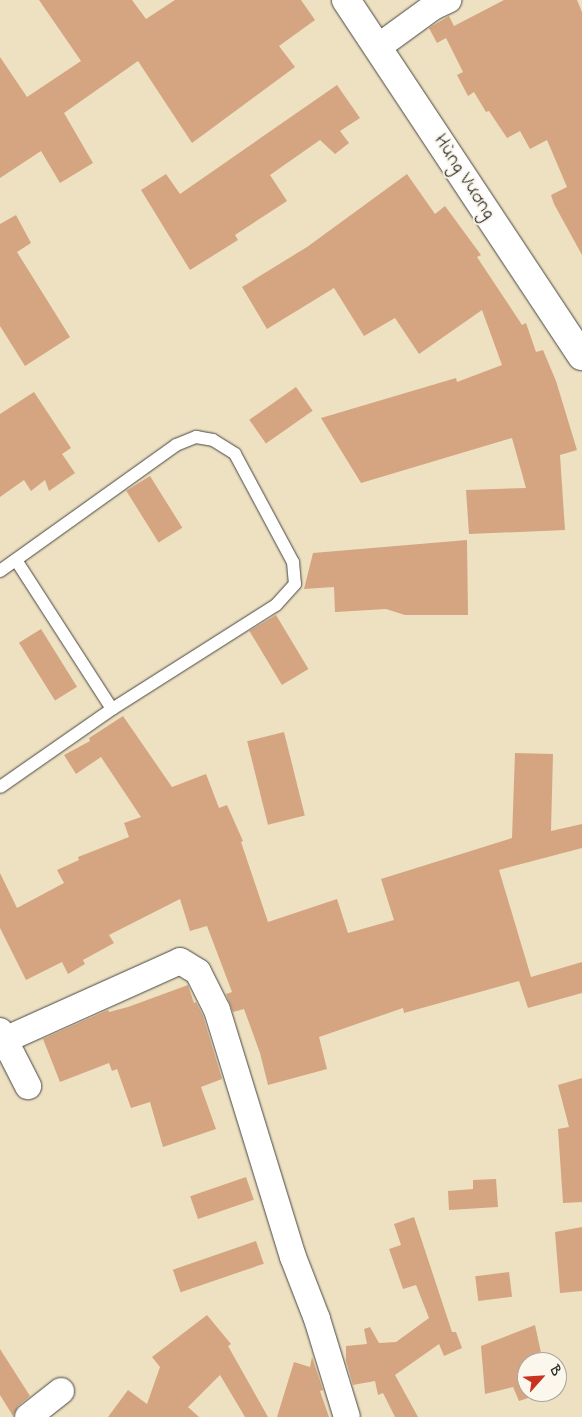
<!DOCTYPE html>
<html>
<head>
<meta charset="utf-8">
<style>
	body { margin:0 }
	#map { position:relative; width:582px; height:1417px; overflow:hidden; background:#ede1c1; font-family:"Indie Flower",sans-serif }
	div>[style] { position:absolute }
	[style*='--x'] { left:calc(var(--x)*1px); top:calc(var(--y)*1px); width:calc(var(--w)*1px); rotate:calc(var(--a)*1deg) }
	.building>* { inset:0; background:#d5a581; transform-origin:0 0 }
	.roads { filter:drop-shadow(0 0 1px #484642) drop-shadow(0 0 1px #484642) }
	.service>* { height:12px; margin:-6px; padding:0 6px; transform-origin:6px; border-radius:6px; background:#fff }
	.minor>* { height:26px; margin:-13px; padding:0 13px; transform-origin:13px; border-radius:13px; background:#fff }
	.secondary>* { height:28px; margin:-14px; padding:0 14px; transform-origin:14px; border-radius:14px; background:#fff }
	span { translate:-50% -50%; white-space:nowrap; text-align:center; line-height:1.15; -webkit-text-stroke:4px #fbf7ec; paint-order:stroke }
	.street-label { font-size:20px; color:#2b2b2b }
	.north { position:absolute; left:517px; top:1352px; width:50px; height:50px; box-sizing:border-box; background:#fbf7ec; border:1px solid #a8a59f; border-radius:50%; rotate:64deg; font-size:14px; font-weight:700; line-height:20px; text-align:center; color:#2b2b2b }
	.north::after { content:''; display:block; margin:auto; width:18px; height:22px; background:#c8321e; clip-path:polygon(50% 0,100% 100%,50% 72%,0 100%) }
</style>
</head>
<body>
<div id="map">
	<div class="building">
		<div style="clip-path:polygon(39px 0,132px 0,146px 19px,175px 0,301px 0,315px 20px,279px 46px,295px 67px,192px 143px,138px 61px,64px 113px,93px 163px,60px 183px,41px 151px,0 178px,0 57px,27px 97px,81px 61px)"></div>
		<div style="clip-path:polygon(504px 0,577px 0,582px 12px,582px 255px,554px 204px,551px 195px,567px 187px,547px 140px,530px 149px,520px 131px,507px 138px,489px 111px,486px 112px,474px 92px,468px 96px,457px 75px,463px 72px,446px 38px,437px 43px,429px 28px,449px 16px,454px 26px)"></div>
		<div style="clip-path:polygon(337px 85px,360px 118px,340px 131px,349px 143px,335px 154px,320px 140px,270px 175px,287px 201px,235px 235px,238px 240px,190px 270px,141px 190px,166px 174px,180px 194px)"></div>
		<div style="clip-path:polygon(407px 174px,435px 214px,445px 206px,481px 255px,477px 257px,522px 325px,526px 323px,536px 352px,543px 350px,556px 381px,577px 450px,560px 455px,565px 530px,469px 534px,466px 490px,526px 488px,512px 438px,361px 483px,321px 418px,456px 378px,457px 382px,502px 365px,482px 310px,419px 354px,395px 318px,364px 336px,334px 288px,267px 329px,242px 287px,307px 247px)"></div>
		<div style="clip-path:polygon(16px 215px,31px 243px,17px 252px,70px 337px,25px 366px,0 326px,0 224px)"></div>
		<div style="left:296px;top:387px;width:29px;height:57px;rotate:55deg"></div>
		<div style="clip-path:polygon(34px 392px,71px 448px,62px 454px,75px 473px,49px 491px,45px 480px,31px 491px,24px 480px,0 497px,0 414px)"></div>
		<div style="left:150px;top:476px;width:61px;height:28px;rotate:58deg"></div>
		<div style="clip-path:polygon(467px 540px,468px 615px,405px 615px,386px 609px,335px 612px,334px 587px,304px 589px,313px 553px)"></div>
		<div style="left:276px;top:615px;width:63px;height:31px;rotate:59deg"></div>
		<div style="left:41px;top:629px;width:68px;height:26px;rotate:58deg"></div>
		<div style="clip-path:polygon(123px 716px,172px 787px,206px 774px,219px 808px,227px 805px,243px 841px,241px 842px,268px 922px,337px 899px,348px 933px,394px 920px,381px 879px,512px 838px,515px 753px,553px 754px,551px 831px,582px 824px,582px 848px,499px 870px,531px 977px,582px 962px,582px 993px,528px 1008px,519px 981px,404px 1013px,403px 1008px,319px 1037px,327px 1069px,268px 1085px,260px 1053px,244px 1009px,233px 1012px,226px 994px,232px 992px,207px 926px,190px 931px,180px 899px,109px 935px,114px 943px,83px 960px,85px 964px,68px 974px,62px 962px,26px 980px,0 928px,0 873px,17px 908px,64px 883px,57px 870px,79px 860px,78px 857px,129px 837px,124px 823px,141px 817px,101px 757px,76px 774px,64px 755px,90px 741px,89px 738px)"></div>
		<div style="left:284px;top:732px;width:86px;height:38px;rotate:76deg"></div>
		<div style="clip-path:polygon(188px 985px,194px 1003px,196px 1002px,203px 1016px,222px 1079px,201px 1087px,216px 1129px,163px 1147px,150px 1102px,131px 1108px,117px 1069px,112px 1071px,109px 1063px,60px 1082px,43px 1039px,108px 1010px,109px 1012px,128px 1007px)"></div>
		<div style="clip-path:polygon(582px 1078px,582px 1202px,563px 1203px,558px 1129px,569px 1127px,558px 1085px)"></div>
		<div style="left:246px;top:1177px;width:24px;height:59px;rotate:71deg"></div>
		<div style="clip-path:polygon(496px 1179px,498px 1207px,449px 1210px,448px 1191px,473px 1189px,473px 1180px)"></div>
		<div style="clip-path:polygon(414px 1217px,452px 1332px,456px 1332px,462px 1348px,444px 1356px,439px 1344px,395px 1375px,418px 1417px,395px 1417px,383px 1393px,378px 1395px,375px 1381px,353px 1385px,346px 1361px,346px 1346px,367px 1344px,364px 1329px,370px 1327px,379px 1343px,396px 1342px,429px 1318px,416px 1285px,403px 1289px,389px 1249px,401px 1245px,394px 1224px)"></div>
		<div style="clip-path:polygon(582px 1227px,582px 1291px,560px 1293px,555px 1232px)"></div>
		<div style="left:256px;top:1241px;width:24px;height:88px;rotate:71deg"></div>
		<div style="left:509px;top:1272px;width:25px;height:34px;rotate:83deg"></div>
		<div style="clip-path:polygon(207px 1315px,231px 1344px,228px 1346px,268px 1417px,245px 1417px,220px 1375px,188px 1407px,199px 1417px,108px 1417px,128px 1390px,147px 1404px,160px 1367px,152px 1357px)"></div>
		<div style="clip-path:polygon(535px 1325px,543px 1362px,527px 1362px,527px 1392px,546px 1392px,519px 1401px,513px 1387px,485px 1394px,481px 1346px)"></div>
		<div style="clip-path:polygon(0 1349px,30px 1396px,18px 1406px,13px 1416px,0 1395px)"></div>
		<div style="clip-path:polygon(312px 1357px,323px 1390px,320px 1391px,329px 1417px,277px 1417px,294px 1362px,310px 1367px)"></div>
	</div>
	<div class="roads">
		<div class="service">
			<div style="--x:16;--y:560;--w:177;--a:57.2"></div>
			<div style="--x:0;--y:571;--w:216;--a:-35.6"></div>
			<div style="--x:176;--y:445;--w:22;--a:-22"></div>
			<div style="--x:196;--y:437;--w:17;--a:10"></div>
			<div style="--x:213;--y:440;--w:26;--a:32"></div>
			<div style="--x:235;--y:454;--w:123;--a:61.8"></div>
			<div style="--x:293;--y:562;--w:22;--a:85"></div>
			<div style="--x:295;--y:584;--w:28;--a:132"></div>
			<div style="--x:276;--y:605;--w:194;--a:147.6"></div>
			<div style="--x:112;--y:709;--w:136;--a:145.1"></div>
		</div>
		<div class="minor">
			<div style="--x:378;--y:47;--w:68;--a:-36"></div>
			<div style="--x:433;--y:7;--w:17;--a:-25"></div>
			<div style="--x:0;--y:1031;--w:62;--a:63"></div>
			<div style="--x:0;--y:1042;--w:197;--a:-24.2"></div>
			<div style="--x:180;--y:961;--w:21;--a:31"></div>
			<div style="--x:198;--y:972;--w:42;--a:63.4"></div>
			<div style="--x:217;--y:1010;--w:258;--a:72.9"></div>
			<div style="--x:293;--y:1257;--w:66;--a:68.8"></div>
			<div style="--x:317;--y:1319;--w:102;--a:73"></div>
			<div style="--x:28;--y:1417;--w:42;--a:-38.2"></div>
		</div>
		<div class="secondary">
			<div style="--x:346;--y:0;--w:427;--a:56.5"></div>
		</div>
	</div>
	<div class="street-label">
		<span style="left:464px;top:177px;rotate:57deg">Hùng Vương</span>
	</div>
	<div class="north">B</div>
</div>
</body>
</html>
